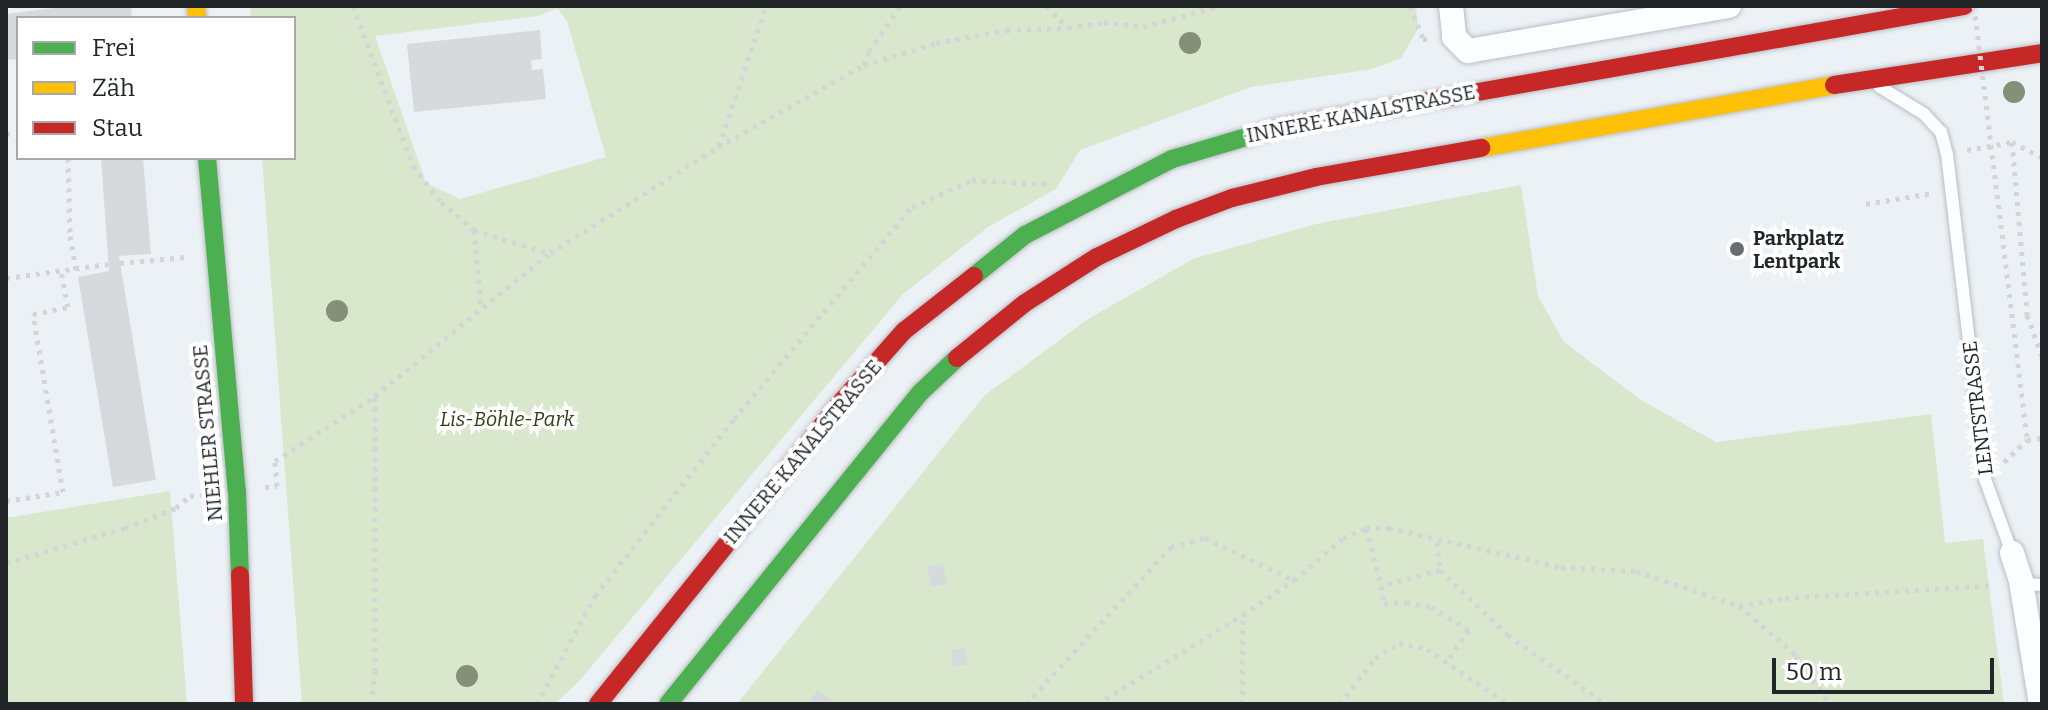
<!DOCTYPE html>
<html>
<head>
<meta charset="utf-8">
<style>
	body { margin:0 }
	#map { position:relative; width:2048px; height:710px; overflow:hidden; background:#ecf1f6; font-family:Bitter,serif }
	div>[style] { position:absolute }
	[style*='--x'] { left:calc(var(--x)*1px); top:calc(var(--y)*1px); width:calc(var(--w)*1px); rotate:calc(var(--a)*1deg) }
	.green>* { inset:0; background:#d9e7cd }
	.building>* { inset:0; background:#d6dadd; transform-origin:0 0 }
	.path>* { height:5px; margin-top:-2.5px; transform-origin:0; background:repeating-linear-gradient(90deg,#d4d5d7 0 4px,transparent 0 10px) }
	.roads { filter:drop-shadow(0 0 2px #babec2) drop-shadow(0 0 2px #babec2) }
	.lane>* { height:12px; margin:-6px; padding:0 6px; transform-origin:6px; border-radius:6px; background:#fcfdfe }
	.street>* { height:24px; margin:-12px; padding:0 12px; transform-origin:12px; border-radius:12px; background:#fcfdfe }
	.fast>* { height:18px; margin:-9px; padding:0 9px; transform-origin:9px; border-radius:9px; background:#4caf50 }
	.slow>* { height:18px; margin:-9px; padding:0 9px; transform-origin:9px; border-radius:9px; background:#ffc107 }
	.jam>* { height:18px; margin:-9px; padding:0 9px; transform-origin:9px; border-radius:9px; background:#c62828 }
	.path-bridge>* { height:5px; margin-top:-2.5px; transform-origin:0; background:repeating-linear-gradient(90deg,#d4d5d7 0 4px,transparent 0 10px) }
	.trees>* { width:22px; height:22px; margin:-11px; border-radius:50%; background:#859079 }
	.dots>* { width:22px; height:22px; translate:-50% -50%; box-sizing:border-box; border:4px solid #fff; border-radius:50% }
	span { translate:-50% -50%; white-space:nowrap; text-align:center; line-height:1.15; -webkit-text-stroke:7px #fff; paint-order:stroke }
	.street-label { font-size:20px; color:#232629 }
	.poi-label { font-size:20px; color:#232629; font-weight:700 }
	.left { translate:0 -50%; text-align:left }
	.park-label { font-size:20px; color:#304012; font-style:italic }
	.frame { position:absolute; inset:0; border:8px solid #232629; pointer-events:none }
	.legend { position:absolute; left:16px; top:16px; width:280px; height:144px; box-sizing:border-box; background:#fff; border:2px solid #a7a8a9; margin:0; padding:10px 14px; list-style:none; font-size:24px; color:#232629 }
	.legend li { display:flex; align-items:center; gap:16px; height:40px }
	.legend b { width:40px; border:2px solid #a7a8a9 }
	.scale { position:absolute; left:1772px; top:658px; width:222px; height:36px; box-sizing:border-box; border:4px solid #232629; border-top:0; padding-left:10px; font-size:24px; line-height:28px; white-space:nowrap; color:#232629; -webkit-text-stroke:6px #fff; paint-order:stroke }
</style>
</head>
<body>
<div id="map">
	<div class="green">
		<div style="clip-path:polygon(evenodd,250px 6px,1416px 6px,1418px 29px,1401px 58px,1372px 69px,1251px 87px,1080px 150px,1056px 189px,988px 227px,903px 294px,580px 680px,555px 704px,302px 704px,262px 158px,294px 158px,294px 18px,251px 18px,250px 6px,557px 8px,567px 21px,606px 157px,460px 199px,426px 183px,375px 36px,538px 16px,557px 8px)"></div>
		<div style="clip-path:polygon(1521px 185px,1538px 296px,1564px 342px,1641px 400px,1716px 442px,1931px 414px,1945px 543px,1983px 539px,2004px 704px,737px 704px,984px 396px,1088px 319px,1193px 259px,1316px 224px)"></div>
		<div style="clip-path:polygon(170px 491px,187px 704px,6px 704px,6px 518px)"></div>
	</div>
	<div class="building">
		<div style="clip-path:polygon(70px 6px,131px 6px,132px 18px,18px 18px,18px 59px,6px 60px,6px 14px)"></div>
		<div style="clip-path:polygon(540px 30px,542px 59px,531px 60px,532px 70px,543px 69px,546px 99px,414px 112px,407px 44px)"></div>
		<div style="clip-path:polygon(101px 158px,143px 158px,151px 254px,119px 256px,156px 480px,113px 487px,78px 277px,109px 271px)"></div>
		<div style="left:943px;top:564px;width:20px;height:16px;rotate:79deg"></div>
		<div style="left:965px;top:648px;width:17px;height:14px;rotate:83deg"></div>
		<div style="clip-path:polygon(818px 690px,832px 701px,830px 704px,807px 704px)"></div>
	</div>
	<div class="path">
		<div style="--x:353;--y:6;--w:171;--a:69.4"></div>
		<div style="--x:413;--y:166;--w:46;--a:52.1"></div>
		<div style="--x:441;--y:202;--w:43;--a:40.3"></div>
		<div style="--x:474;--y:230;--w:78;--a:84.9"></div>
		<div style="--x:1046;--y:6;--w:30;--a:44"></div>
		<div style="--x:1410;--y:6;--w:35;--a:68"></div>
		<div style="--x:1423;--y:39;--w:6;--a:0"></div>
		<div style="--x:864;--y:65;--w:15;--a:-70"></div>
		<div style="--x:869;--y:51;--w:55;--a:-54.6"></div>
		<div style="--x:6;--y:134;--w:12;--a:-9"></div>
		<div style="--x:2012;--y:142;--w:34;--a:27"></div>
		<div style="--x:719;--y:146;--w:148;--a:-71.4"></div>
		<div style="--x:1967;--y:150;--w:46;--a:-10.1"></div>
		<div style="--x:2012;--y:142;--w:174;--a:85"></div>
		<div style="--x:2027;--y:315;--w:44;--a:69.9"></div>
		<div style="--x:68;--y:158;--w:78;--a:88.5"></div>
		<div style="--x:70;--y:236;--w:34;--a:80"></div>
		<div style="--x:1866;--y:204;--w:67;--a:-9.5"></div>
		<div style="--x:474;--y:230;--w:78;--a:17"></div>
		<div style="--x:120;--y:263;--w:66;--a:-5.2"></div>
		<div style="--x:6;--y:278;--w:103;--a:-7.8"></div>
		<div style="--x:2004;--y:462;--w:32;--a:-44"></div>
		<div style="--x:2027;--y:440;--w:15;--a:-8"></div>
		<div style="--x:265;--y:487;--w:12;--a:-5"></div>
		<div style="--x:277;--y:486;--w:25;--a:-95"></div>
		<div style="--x:275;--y:461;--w:119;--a:-33"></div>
		<div style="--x:375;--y:396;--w:226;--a:-39.3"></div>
		<div style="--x:550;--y:253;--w:199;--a:-32.2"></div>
		<div style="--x:718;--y:147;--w:167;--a:-29.3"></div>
		<div style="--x:864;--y:65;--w:75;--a:-17"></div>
		<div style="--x:936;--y:43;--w:72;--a:-10.4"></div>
		<div style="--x:1007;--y:30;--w:61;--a:-1.9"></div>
		<div style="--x:1068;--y:28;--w:36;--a:-9"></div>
		<div style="--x:1104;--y:22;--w:39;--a:7"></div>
		<div style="--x:1143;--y:27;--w:78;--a:-15.6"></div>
		<div style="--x:6;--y:501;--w:58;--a:-9"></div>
		<div style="--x:63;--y:492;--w:181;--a:-99.6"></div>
		<div style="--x:33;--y:314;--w:36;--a:-11"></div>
		<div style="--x:68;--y:307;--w:37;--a:-101"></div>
		<div style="--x:1366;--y:528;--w:59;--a:75.3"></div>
		<div style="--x:1437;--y:542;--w:28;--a:84"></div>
		<div style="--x:1440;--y:570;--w:94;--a:43.7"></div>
		<div style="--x:1508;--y:635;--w:120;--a:35.1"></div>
		<div style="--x:6;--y:563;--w:124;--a:-16.4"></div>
		<div style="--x:125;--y:528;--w:55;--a:-21.4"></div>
		<div style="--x:176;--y:508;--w:18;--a:-41"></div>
		<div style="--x:190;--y:496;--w:17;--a:-7"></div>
		<div style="--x:1440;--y:570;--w:61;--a:164.8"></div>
		<div style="--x:1381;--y:586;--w:18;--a:81"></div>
		<div style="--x:1384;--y:604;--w:22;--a:-5"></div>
		<div style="--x:1406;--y:602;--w:25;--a:11"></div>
		<div style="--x:1431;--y:607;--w:44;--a:31.2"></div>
		<div style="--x:1469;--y:630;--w:38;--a:125"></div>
		<div style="--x:1739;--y:606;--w:75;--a:40.7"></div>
		<div style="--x:1796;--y:655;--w:60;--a:55.2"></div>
		<div style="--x:371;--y:704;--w:33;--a:-83"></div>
		<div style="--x:375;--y:671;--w:274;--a:-90"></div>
		<div style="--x:537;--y:704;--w:123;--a:-61.8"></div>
		<div style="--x:595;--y:596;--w:225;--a:-51.9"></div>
		<div style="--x:734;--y:419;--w:277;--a:-50"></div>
		<div style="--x:912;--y:207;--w:66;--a:-24.2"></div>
		<div style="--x:972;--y:180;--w:71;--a:3.2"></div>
		<div style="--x:1043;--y:184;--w:10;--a:-24"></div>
		<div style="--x:1026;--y:704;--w:214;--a:-47.3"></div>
		<div style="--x:1171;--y:547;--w:35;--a:-15"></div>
		<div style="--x:1205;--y:538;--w:98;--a:25.3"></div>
		<div style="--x:1097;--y:704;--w:171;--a:-31.4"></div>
		<div style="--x:1243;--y:615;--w:62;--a:-34.5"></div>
		<div style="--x:1294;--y:580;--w:65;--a:-40.6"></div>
		<div style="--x:1343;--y:538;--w:25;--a:-23"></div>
		<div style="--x:1366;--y:528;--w:23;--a:0"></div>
		<div style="--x:1389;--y:528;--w:176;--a:12.8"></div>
		<div style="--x:1561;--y:567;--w:75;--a:3.1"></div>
		<div style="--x:1636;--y:571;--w:109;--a:18.8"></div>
		<div style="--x:1739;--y:606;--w:47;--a:-9.9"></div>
		<div style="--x:1785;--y:598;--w:210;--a:-3.5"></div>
		<div style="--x:1242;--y:704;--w:89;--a:-89.4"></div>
		<div style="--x:1340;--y:704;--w:58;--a:-52.7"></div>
		<div style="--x:1375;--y:658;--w:28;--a:-32"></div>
		<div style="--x:1399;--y:643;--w:29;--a:12"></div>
		<div style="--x:1427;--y:649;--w:98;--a:34.2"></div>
	</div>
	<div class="roads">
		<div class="lane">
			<div style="--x:1880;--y:87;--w:52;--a:31.5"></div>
			<div style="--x:1924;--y:114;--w:25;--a:47"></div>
			<div style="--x:1941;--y:132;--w:23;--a:75"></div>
			<div style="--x:1947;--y:154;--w:327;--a:83.3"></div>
			<div style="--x:1985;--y:479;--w:79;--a:70"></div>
			<div style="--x:2021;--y:584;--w:21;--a:3"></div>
		</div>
		<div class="street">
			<div style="--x:1451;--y:6;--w:31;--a:84"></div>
			<div style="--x:1454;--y:37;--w:20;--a:45"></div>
			<div style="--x:1468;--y:51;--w:265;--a:-9.8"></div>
			<div style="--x:2012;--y:553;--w:29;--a:72"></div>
			<div style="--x:2021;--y:581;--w:125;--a:80.8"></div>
		</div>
		<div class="fast">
			<div style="--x:207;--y:158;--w:334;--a:84.9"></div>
			<div style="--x:237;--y:491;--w:84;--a:88"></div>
			<div style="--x:974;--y:276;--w:65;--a:-38.8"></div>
			<div style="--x:1025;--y:235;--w:165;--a:-27.3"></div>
			<div style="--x:1172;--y:159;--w:113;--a:-16.5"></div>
			<div style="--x:668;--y:704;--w:402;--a:-51"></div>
			<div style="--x:921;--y:392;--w:50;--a:-43.4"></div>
		</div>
		<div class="slow">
			<div style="--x:196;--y:6;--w:12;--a:85"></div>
			<div style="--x:1481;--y:148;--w:359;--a:-10.1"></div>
		</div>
		<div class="jam">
			<div style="--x:1834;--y:85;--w:210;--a:-8.7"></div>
			<div style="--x:1280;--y:127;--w:695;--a:-10.03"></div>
			<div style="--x:957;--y:358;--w:87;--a:-39"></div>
			<div style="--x:1025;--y:303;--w:85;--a:-32.6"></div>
			<div style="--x:1097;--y:257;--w:88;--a:-25.7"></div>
			<div style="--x:1176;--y:219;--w:60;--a:-20.6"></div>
			<div style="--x:1232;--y:198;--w:87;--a:-14"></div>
			<div style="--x:1316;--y:177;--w:168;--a:-10"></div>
			<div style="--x:240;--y:575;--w:129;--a:88.2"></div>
			<div style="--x:598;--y:704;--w:377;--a:-51.2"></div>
			<div style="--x:834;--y:410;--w:106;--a:-48.5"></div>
			<div style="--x:904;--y:331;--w:89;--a:-38.2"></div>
		</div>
	</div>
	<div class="path-bridge">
		<div style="--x:1974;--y:6;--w:437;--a:83"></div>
	</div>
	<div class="trees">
		<div style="left:1190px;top:43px"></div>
		<div style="left:2014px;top:92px"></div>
		<div style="left:337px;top:311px"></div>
		<div style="left:467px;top:676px"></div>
	</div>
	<div class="dots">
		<div style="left:1737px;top:249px;background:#696d71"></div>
	</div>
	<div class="street-label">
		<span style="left:1361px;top:114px;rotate:-11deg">INNERE KANALSTRASSE</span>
		<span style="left:1978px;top:408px;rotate:-97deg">LENTSTRASSE</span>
		<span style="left:208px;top:433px;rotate:-95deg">NIEHLER STRASSE</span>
		<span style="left:803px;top:452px;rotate:-50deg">INNERE KANALSTRASSE</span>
	</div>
	<div class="poi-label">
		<span class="left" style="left:1753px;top:250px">Parkplatz<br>Lentpark</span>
	</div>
	<div class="park-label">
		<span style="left:507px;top:419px">Lis-Böhle-Park</span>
	</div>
	<div class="frame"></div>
	<ul class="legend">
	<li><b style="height:10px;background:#4caf50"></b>Frei</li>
	<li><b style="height:10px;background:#ffc107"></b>Zäh</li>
	<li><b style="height:10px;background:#c62828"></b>Stau</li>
	</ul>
	<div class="scale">50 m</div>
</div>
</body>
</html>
